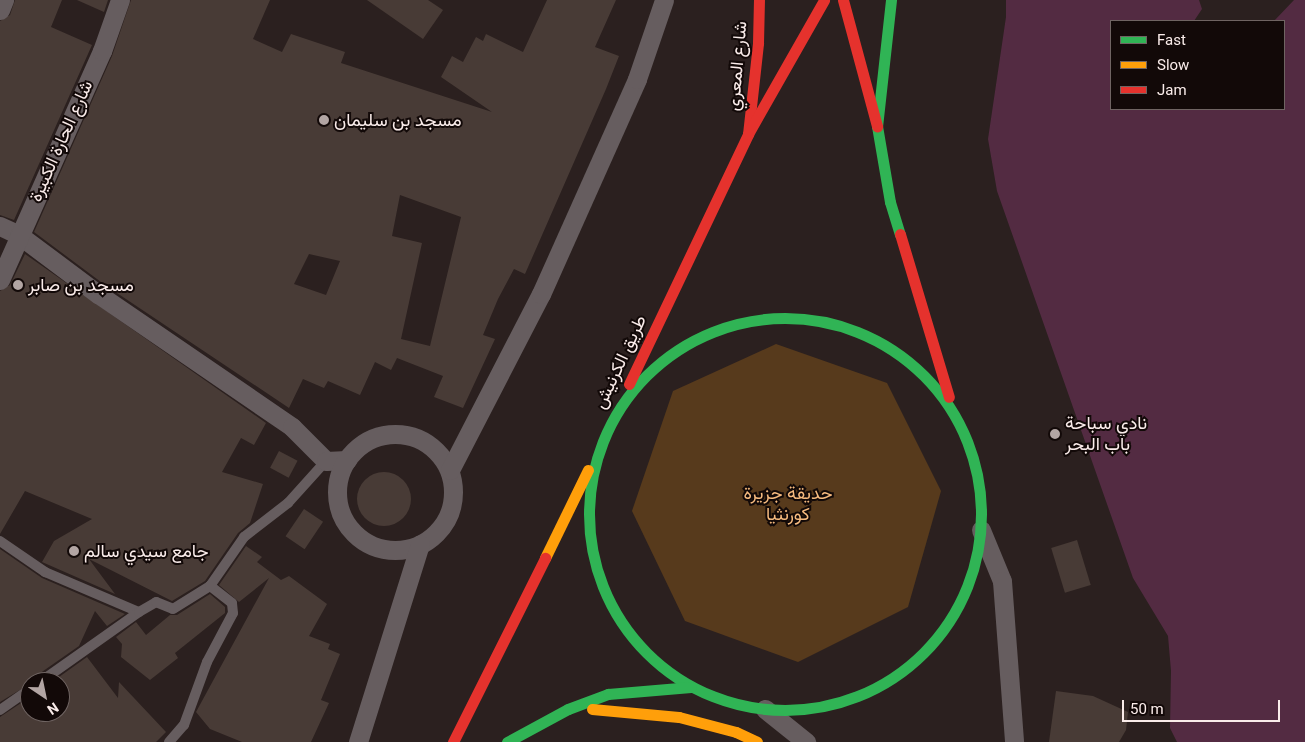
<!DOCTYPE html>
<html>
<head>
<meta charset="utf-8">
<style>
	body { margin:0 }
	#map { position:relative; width:1305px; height:742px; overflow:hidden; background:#2b201f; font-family:Roboto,Vazirmatn,sans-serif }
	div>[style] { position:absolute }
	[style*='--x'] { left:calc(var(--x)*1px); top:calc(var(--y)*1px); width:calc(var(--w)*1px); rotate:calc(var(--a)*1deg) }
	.green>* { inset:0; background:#573a1c }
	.water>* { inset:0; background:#532b42 }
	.building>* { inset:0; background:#483b36; transform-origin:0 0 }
	.round { border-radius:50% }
	.lane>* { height:10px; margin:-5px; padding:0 5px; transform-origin:5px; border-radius:5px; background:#665d5f }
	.street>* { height:19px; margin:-9.5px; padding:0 9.5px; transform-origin:9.5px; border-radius:9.5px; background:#665d5f }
	.street>.ring { margin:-9.5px; padding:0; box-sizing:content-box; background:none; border:19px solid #665d5f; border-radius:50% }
	.fast>* { height:11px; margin:-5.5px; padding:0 5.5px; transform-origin:5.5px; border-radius:5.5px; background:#30b455 }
	.fast>.ring { margin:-5.5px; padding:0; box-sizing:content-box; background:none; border:11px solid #30b455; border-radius:50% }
	.slow>* { height:11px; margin:-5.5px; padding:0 5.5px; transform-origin:5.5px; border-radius:5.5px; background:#ff9f0a }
	.jam>* { height:11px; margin:-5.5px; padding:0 5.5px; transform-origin:5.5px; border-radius:5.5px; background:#e5322d }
	.dots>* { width:14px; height:14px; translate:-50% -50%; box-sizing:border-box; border:2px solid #120908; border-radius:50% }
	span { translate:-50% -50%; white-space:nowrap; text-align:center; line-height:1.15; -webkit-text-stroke:4px #120908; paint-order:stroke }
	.street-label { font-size:18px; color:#faecea }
	.poi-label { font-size:18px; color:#faecea }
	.left { translate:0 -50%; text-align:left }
	.park-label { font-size:18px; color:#f7bb7f }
	.legend { position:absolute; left:1110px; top:20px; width:175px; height:90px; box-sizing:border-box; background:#120908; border:1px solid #6f6462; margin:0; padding:6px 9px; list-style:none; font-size:15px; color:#faecea }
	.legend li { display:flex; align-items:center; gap:10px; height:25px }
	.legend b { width:25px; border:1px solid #6f6462 }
	.north { position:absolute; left:20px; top:672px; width:50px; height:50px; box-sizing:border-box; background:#120908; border:1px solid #6f6462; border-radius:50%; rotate:146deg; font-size:14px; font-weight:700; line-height:20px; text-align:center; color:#faecea }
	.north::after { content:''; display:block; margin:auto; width:18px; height:22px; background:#b2a5a3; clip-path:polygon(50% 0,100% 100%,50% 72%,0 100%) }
	.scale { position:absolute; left:1122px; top:700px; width:158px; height:22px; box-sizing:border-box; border:2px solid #faecea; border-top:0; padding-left:6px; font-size:15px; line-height:18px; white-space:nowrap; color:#faecea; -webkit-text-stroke:4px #120908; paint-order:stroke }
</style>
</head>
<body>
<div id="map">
	<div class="green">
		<div style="clip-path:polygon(776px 344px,887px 383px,941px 491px,908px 607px,798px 662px,685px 621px,632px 511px,673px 391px)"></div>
	</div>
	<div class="water">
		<div style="clip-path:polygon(1006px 0,1199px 0,1202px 9px,1194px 21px,1111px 21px,1111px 109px,1284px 109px,1284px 21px,1274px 21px,1294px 0,1305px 0,1305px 742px,1177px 742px,1170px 728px,1171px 671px,1168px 636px,1133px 578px,997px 191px,988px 139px,1006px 17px)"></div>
	</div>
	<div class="building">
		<div style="clip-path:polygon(15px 0,62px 0,51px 27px,92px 45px,14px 220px,0 215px,0 21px,10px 15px)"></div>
		<div style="clip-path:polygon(77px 0,108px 0,104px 12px)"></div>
		<div style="clip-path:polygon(evenodd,131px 0,270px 0,253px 39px,282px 52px,291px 34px,345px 52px,341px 63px,492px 112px,441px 77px,452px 56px,463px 62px,476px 37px,483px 41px,486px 34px,523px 52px,547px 0,616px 0,595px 47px,619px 56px,606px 89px,525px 274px,514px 269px,498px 299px,483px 335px,495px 339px,463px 408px,434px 397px,443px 376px,397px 358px,391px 370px,375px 362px,360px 395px,328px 381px,324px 388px,303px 379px,289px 408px,105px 285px,34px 232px,112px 56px,131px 0,400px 195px,461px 217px,430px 346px,401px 339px,422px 243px,392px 236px,400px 195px,131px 0,309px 254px,340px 261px,326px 295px,294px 284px,309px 254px)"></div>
		<div style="clip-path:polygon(367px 0,428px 0,443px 10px,423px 39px)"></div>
		<div style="clip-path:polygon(25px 254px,266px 423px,254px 445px,241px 438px,222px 472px,263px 484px,250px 523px,238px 533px,205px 581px,172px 601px,89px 559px,115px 594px,42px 562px,54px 541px,92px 519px,25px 491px,0 534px,0 291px,10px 285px)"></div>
		<div style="left:279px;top:451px;width:21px;height:19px;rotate:28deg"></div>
		<div class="round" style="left:357px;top:472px;width:54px;height:54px"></div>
		<div style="left:304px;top:509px;width:23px;height:33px;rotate:34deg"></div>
		<div style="left:1077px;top:540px;width:47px;height:27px;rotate:73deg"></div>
		<div style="clip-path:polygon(246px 546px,262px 557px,257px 562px,281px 580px,289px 576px,327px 604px,309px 636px,330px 644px,328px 649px,340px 654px,321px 700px,329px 703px,311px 742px,242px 742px,210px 729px,196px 712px,269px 578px,239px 602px,219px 585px)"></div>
		<div style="clip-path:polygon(0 549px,42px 578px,125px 614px,107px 626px,95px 611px,79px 646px,36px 676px,33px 682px,0 702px)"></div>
		<div style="clip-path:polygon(210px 594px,225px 607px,225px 613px,175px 653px,178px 658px,150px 680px,121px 657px,122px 644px,116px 637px,136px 622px,146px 635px,170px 615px,177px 615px)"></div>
		<div style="clip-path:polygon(87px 657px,118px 698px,119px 682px,166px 732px,156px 742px,0 742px,0 717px,30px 697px,30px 712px,60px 712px,60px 682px,52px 682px)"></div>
		<div style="clip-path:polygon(1056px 691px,1093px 696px,1128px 712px,1126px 730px,1119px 742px,1049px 742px)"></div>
	</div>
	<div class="lane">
		<div style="--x:0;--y:541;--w:55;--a:34.6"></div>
		<div style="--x:45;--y:572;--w:102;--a:23.1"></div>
		<div style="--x:139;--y:612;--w:121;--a:144.7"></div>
		<div style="--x:139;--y:612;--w:20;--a:-30"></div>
		<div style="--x:156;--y:602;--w:18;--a:22"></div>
		<div style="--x:173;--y:609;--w:44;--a:-31.9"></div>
		<div style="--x:0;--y:710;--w:37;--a:-35"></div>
		<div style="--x:169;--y:742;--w:23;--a:-49"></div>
		<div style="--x:184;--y:725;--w:67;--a:-69.9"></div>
		<div style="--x:207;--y:662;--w:55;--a:-62"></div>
		<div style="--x:233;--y:613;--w:10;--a:-96"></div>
		<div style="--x:232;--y:603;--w:28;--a:-142"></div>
		<div style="--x:210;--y:586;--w:60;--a:-55.2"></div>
		<div style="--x:244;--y:537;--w:56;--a:-37.7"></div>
		<div style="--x:288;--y:503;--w:57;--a:-47.9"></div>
	</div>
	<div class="street">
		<div style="--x:0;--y:10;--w:11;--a:-68"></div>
		<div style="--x:0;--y:226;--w:21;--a:25"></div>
		<div style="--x:19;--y:235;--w:99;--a:36.8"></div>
		<div style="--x:98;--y:294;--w:235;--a:34.4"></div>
		<div style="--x:292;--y:427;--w:48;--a:45"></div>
		<div style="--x:326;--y:461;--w:21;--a:-3"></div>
		<div style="--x:0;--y:280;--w:251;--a:-66"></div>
		<div style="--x:102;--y:51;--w:54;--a:-70.6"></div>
		<div class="ring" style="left:337px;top:434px;width:97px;height:97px"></div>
		<div style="--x:450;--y:470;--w:198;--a:-62.7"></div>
		<div style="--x:541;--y:294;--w:235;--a:-65.9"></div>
		<div style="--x:637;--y:79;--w:83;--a:-71.1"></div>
		<div style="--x:981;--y:530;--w:55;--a:67.6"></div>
		<div style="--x:1002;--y:581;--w:161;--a:85.7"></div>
		<div style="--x:765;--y:709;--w:53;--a:38.8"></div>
		<div style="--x:358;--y:742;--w:207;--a:-72.6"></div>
	</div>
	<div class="fast">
		<div style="--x:891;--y:0;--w:127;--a:96.3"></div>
		<div style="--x:877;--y:126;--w:77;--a:80.3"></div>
		<div style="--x:890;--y:202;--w:34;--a:73"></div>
		<div class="ring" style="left:589px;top:318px;width:381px;height:381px"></div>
		<div style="--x:507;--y:742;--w:69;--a:-28.4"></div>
		<div style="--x:568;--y:709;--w:43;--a:-20.6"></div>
		<div style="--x:608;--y:694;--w:83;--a:-4.8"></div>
	</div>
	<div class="slow">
		<div style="--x:545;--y:558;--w:98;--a:-64"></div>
		<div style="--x:592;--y:709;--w:87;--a:5.3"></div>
		<div style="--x:679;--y:717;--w:59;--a:14.7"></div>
		<div style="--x:736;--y:732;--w:23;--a:25"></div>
	</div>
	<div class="jam">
		<div style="--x:843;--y:0;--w:131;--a:74.9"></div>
		<div style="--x:748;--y:134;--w:92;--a:-83.7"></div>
		<div style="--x:758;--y:43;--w:43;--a:-88.7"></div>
		<div style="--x:900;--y:234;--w:170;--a:73.3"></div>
		<div style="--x:629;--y:384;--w:277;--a:-64.5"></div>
		<div style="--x:748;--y:134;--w:154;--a:-60.4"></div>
		<div style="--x:453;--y:742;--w:206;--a:-63.4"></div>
	</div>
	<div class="dots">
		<div style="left:324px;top:120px;background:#b2a5a3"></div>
		<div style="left:18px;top:285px;background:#b2a5a3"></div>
		<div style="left:1055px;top:434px;background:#b2a5a3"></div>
		<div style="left:74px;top:551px;background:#b2a5a3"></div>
	</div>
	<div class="street-label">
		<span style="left:737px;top:66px;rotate:-85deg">شارع المعري</span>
		<span style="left:61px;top:141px;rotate:-66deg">شارع الحارة الكبيرة</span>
		<span style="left:620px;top:362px;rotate:-65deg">طريق الكرنيش</span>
	</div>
	<div class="poi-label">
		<span class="left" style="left:334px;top:120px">مسجد بن سليمان</span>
		<span class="left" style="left:28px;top:285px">مسجد بن صابر</span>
		<span class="left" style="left:1065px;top:434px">نادي سباحة<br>باب البحر</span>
		<span class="left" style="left:84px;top:551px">جامع سيدي سالم</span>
	</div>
	<div class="park-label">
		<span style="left:788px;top:504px">حديقة جزيرة<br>كورنثيا</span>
	</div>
	<ul class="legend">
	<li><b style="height:6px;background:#30b455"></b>Fast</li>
	<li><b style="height:6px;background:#ff9f0a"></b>Slow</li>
	<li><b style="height:6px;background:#e5322d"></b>Jam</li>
	</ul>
	<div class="north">N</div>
	<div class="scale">50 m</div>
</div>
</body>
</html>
